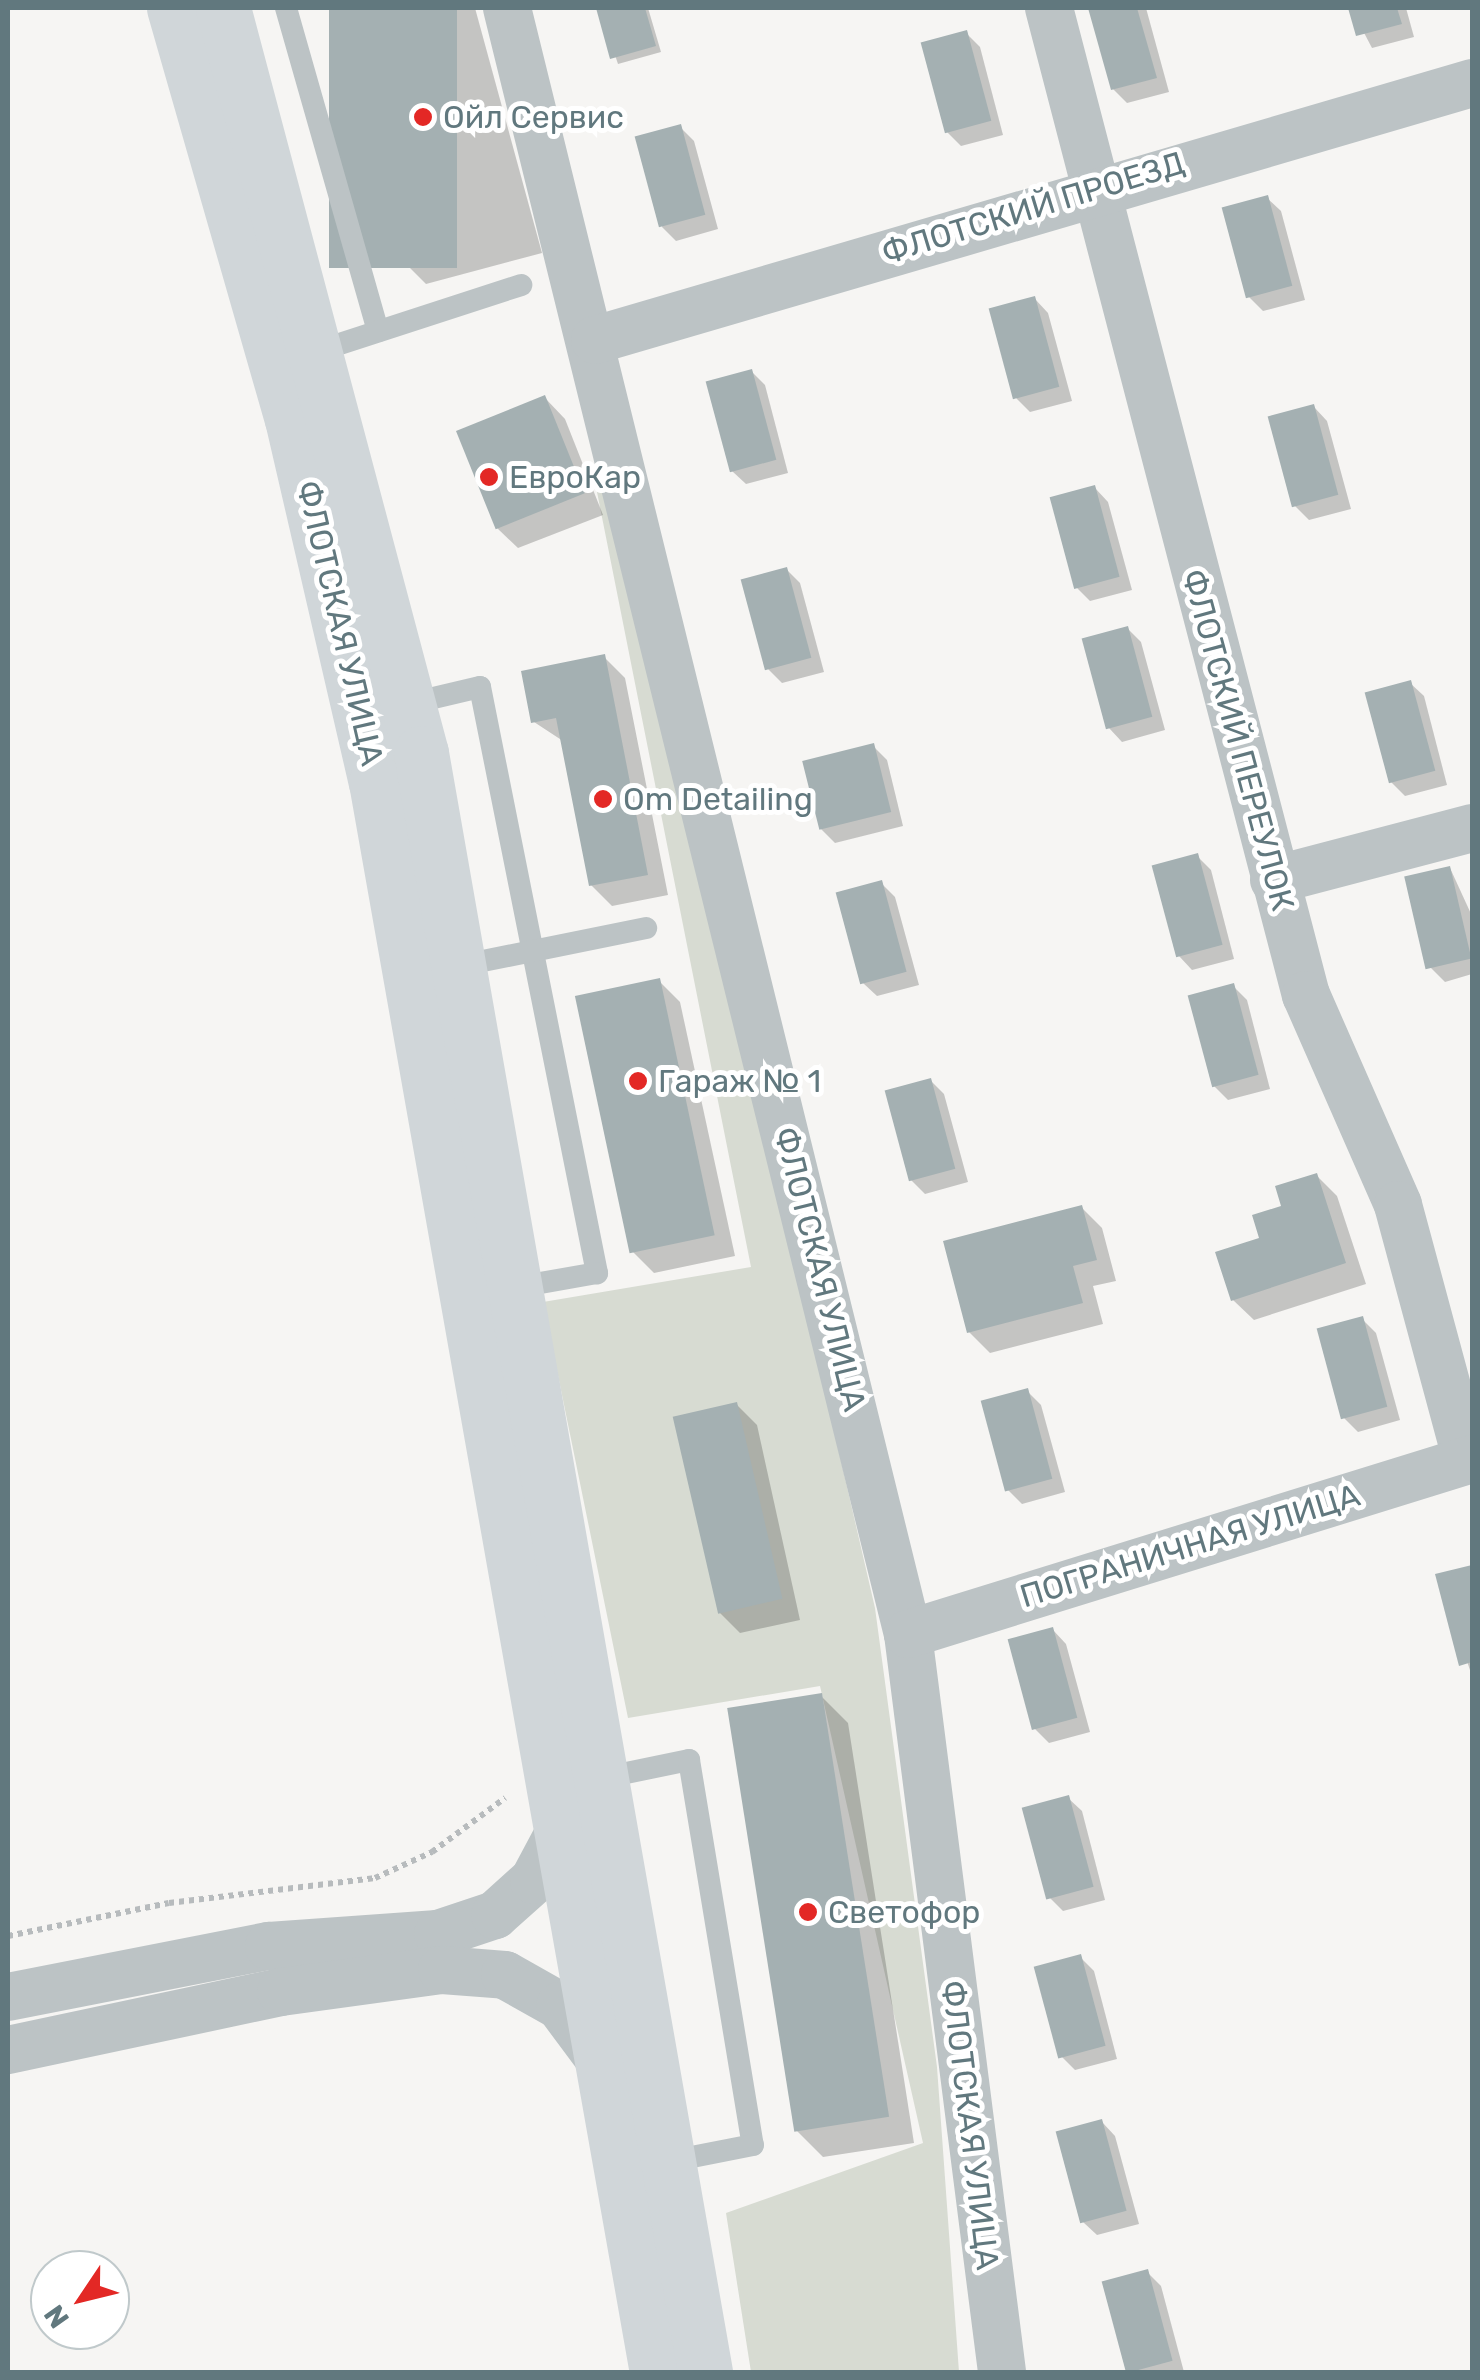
<!DOCTYPE html>
<html>
<head>
<meta charset="utf-8">
<style>
	body { margin:0 }
	#map { position:relative; width:1480px; height:2380px; overflow:hidden; background:#f6f5f3; font-family:Rubik,sans-serif }
	div>[style] { position:absolute }
	[style*='--x'] { left:calc(var(--x)*1px); top:calc(var(--y)*1px); width:calc(var(--w)*1px); rotate:calc(var(--a)*1deg) }
	.green>* { inset:0; background:#d7dbd2 }
	.shadow>* { inset:0; background:#0003 }
	.building>* { inset:0; background:#a4b0b2; transform-origin:0 0 }
	.path>* { height:6px; margin-top:-3px; transform-origin:0; background:repeating-linear-gradient(90deg,#b7bbbd 0 5px,transparent 0 10px) }
	.service>* { height:22px; margin:-11px; padding:0 11px; transform-origin:11px; border-radius:11px; background:#bcc3c5 }
	.minor>* { height:48px; margin:-24px; padding:0 24px; transform-origin:24px; border-radius:24px; background:#bcc3c5 }
	.primary>* { height:55px; margin:-27.5px; padding:0 27.5px; transform-origin:27.5px; border-radius:27.5px; background:#d0d6d9 }
	.dots>* { width:28px; height:28px; translate:-50% -50%; box-sizing:border-box; border:5px solid #fff; border-radius:50% }
	span { translate:-50% -50%; white-space:nowrap; text-align:center; line-height:1.15; -webkit-text-stroke:10px #fff; paint-order:stroke }
	.poi-label { font-size:32px; color:#61787e }
	.left { translate:0 -50%; text-align:left }
	.street-label { font-size:32px; color:#61787e }
	.frame { position:absolute; inset:0; border:10px solid #61787e; pointer-events:none }
	.north { position:absolute; left:30px; top:2250px; width:100px; height:100px; box-sizing:border-box; background:#fff; border:2px solid #c0c9cb; border-radius:50%; rotate:235deg; font-size:28px; font-weight:700; line-height:40px; text-align:center; color:#61787e }
	.north::after { content:''; display:block; margin:auto; width:35px; height:45px; background:#e32825; clip-path:polygon(50% 0,100% 100%,50% 72%,0 100%) }
</style>
</head>
<body>
<div id="map">
	<div class="green">
		<div style="clip-path:polygon(614px 478px,875px 1608px,937px 2067px,959px 2372px,751px 2372px,726px 2213px,923px 2143px,820px 1686px,628px 1718px,543px 1302px,751px 1267px,595px 482px)"></div>
	</div>
	<div class="shadow">
		<div style="clip-path:polygon(332px 8px,475px 8px,542px 253px,426px 284px,399px 257px)"></div>
		<div style="clip-path:polygon(599px 8px,648px 8px,661px 52px,618px 64px)"></div>
		<div style="clip-path:polygon(1091px 8px,1146px 8px,1169px 92px,1127px 103px,1113px 89px)"></div>
		<div style="clip-path:polygon(1351px 8px,1406px 8px,1414px 37px,1372px 48px)"></div>
		<div style="clip-path:polygon(966px 33px,980px 47px,1003px 135px,961px 146px,947px 132px)"></div>
		<div style="clip-path:polygon(680px 127px,694px 141px,718px 229px,676px 241px,662px 227px)"></div>
		<div style="clip-path:polygon(1267px 198px,1281px 211px,1305px 300px,1263px 311px,1249px 297px)"></div>
		<div style="clip-path:polygon(1035px 299px,1048px 313px,1072px 401px,1030px 412px,1016px 398px)"></div>
		<div style="clip-path:polygon(751px 371px,765px 385px,788px 473px,746px 484px,732px 471px)"></div>
		<div style="clip-path:polygon(545px 398px,565px 419px,603px 515px,518px 548px,497px 528px)"></div>
		<div style="clip-path:polygon(1314px 407px,1327px 421px,1351px 509px,1309px 520px,1295px 506px)"></div>
		<div style="clip-path:polygon(1095px 488px,1108px 502px,1132px 590px,1090px 601px,1076px 587px)"></div>
		<div style="clip-path:polygon(786px 569px,800px 583px,824px 672px,782px 683px,768px 669px)"></div>
		<div style="clip-path:polygon(1127px 628px,1141px 642px,1165px 730px,1122px 742px,1109px 728px)"></div>
		<div style="clip-path:polygon(604px 657px,625px 678px,668px 895px,612px 906px,591px 885px,563px 741px,534px 722px)"></div>
		<div style="clip-path:polygon(1410px 683px,1424px 696px,1447px 785px,1405px 796px,1391px 782px)"></div>
		<div style="clip-path:polygon(873px 746px,887px 760px,903px 826px,835px 843px,821px 829px)"></div>
		<div style="clip-path:polygon(1197px 856px,1211px 870px,1234px 959px,1192px 970px,1179px 956px)"></div>
		<div style="clip-path:polygon(1450px 868px,1472px 916px,1472px 974px,1445px 982px,1431px 968px)"></div>
		<div style="clip-path:polygon(881px 883px,895px 897px,919px 985px,877px 996px,863px 983px)"></div>
		<div style="clip-path:polygon(659px 981px,680px 1002px,735px 1256px,654px 1273px,633px 1252px)"></div>
		<div style="clip-path:polygon(1233px 986px,1247px 1000px,1270px 1089px,1228px 1100px,1214px 1086px)"></div>
		<div style="clip-path:polygon(930px 1080px,944px 1094px,968px 1182px,925px 1194px,911px 1180px)"></div>
		<div style="clip-path:polygon(1317px 1176px,1337px 1196px,1366px 1284px,1254px 1320px,1233px 1300px,1284px 1207px)"></div>
		<div style="clip-path:polygon(1081px 1207px,1102px 1228px,1116px 1281px,1093px 1286px,1103px 1324px,990px 1353px,969px 1332px)"></div>
		<div style="clip-path:polygon(1362px 1319px,1376px 1333px,1400px 1420px,1358px 1432px,1344px 1418px)"></div>
		<div style="clip-path:polygon(1027px 1391px,1041px 1405px,1065px 1492px,1022px 1504px,1008px 1490px)"></div>
		<div style="clip-path:polygon(736px 1404px,757px 1425px,800px 1620px,740px 1633px,719px 1612px)"></div>
		<div style="clip-path:polygon(1472px 1567px,1472px 1676px,1438px 1576px)"></div>
		<div style="clip-path:polygon(1053px 1630px,1066px 1644px,1090px 1732px,1049px 1743px,1035px 1729px)"></div>
		<div style="clip-path:polygon(821px 1696px,848px 1723px,914px 2143px,823px 2157px,796px 2130px)"></div>
		<div style="clip-path:polygon(1068px 1798px,1082px 1811px,1105px 1900px,1063px 1911px,1049px 1897px)"></div>
		<div style="clip-path:polygon(1080px 1957px,1094px 1971px,1117px 2059px,1075px 2070px,1061px 2056px)"></div>
		<div style="clip-path:polygon(1102px 2122px,1115px 2136px,1139px 2224px,1097px 2235px,1083px 2222px)"></div>
		<div style="clip-path:polygon(1147px 2272px,1161px 2286px,1184px 2372px,1128px 2371px)"></div>
	</div>
	<div class="building">
		<div style="left:329px;top:8px;width:128px;height:260px"></div>
		<div style="clip-path:polygon(596px 8px,645px 8px,656px 46px,610px 59px)"></div>
		<div style="clip-path:polygon(1088px 8px,1137px 8px,1157px 78px,1111px 90px)"></div>
		<div style="clip-path:polygon(1348px 8px,1397px 8px,1402px 24px,1356px 36px)"></div>
		<div style="left:967px;top:30px;width:94px;height:48px;rotate:75deg"></div>
		<div style="left:681px;top:124px;width:94px;height:48px;rotate:75deg"></div>
		<div style="left:1268px;top:195px;width:94px;height:48px;rotate:75deg"></div>
		<div style="left:1035px;top:296px;width:94px;height:48px;rotate:75deg"></div>
		<div style="left:752px;top:369px;width:94px;height:48px;rotate:75deg"></div>
		<div style="left:545px;top:395px;width:106px;height:96px;rotate:68deg"></div>
		<div style="left:1314px;top:404px;width:94px;height:48px;rotate:75deg"></div>
		<div style="left:1095px;top:485px;width:95px;height:47px;rotate:75deg"></div>
		<div style="left:787px;top:567px;width:94px;height:48px;rotate:75deg"></div>
		<div style="left:1128px;top:626px;width:94px;height:48px;rotate:75deg"></div>
		<div style="clip-path:polygon(605px 654px,648px 875px,589px 886px,556px 718px,531px 723px,521px 671px)"></div>
		<div style="left:1411px;top:680px;width:94px;height:48px;rotate:75deg"></div>
		<div style="left:874px;top:743px;width:71px;height:74px;rotate:76deg"></div>
		<div style="left:1198px;top:853px;width:95px;height:48px;rotate:75deg"></div>
		<div style="left:1450px;top:866px;width:95px;height:47px;rotate:77deg"></div>
		<div style="left:882px;top:880px;width:95px;height:48px;rotate:75deg"></div>
		<div style="left:660px;top:978px;width:263px;height:87px;rotate:78deg"></div>
		<div style="left:1234px;top:983px;width:95px;height:48px;rotate:75deg"></div>
		<div style="left:931px;top:1078px;width:94px;height:48px;rotate:75deg"></div>
		<div style="clip-path:polygon(1317px 1173px,1346px 1263px,1231px 1301px,1215px 1252px,1259px 1238px,1252px 1215px,1281px 1206px,1275px 1186px)"></div>
		<div style="clip-path:polygon(1082px 1205px,1097px 1260px,1073px 1266px,1083px 1303px,967px 1333px,943px 1241px)"></div>
		<div style="left:1363px;top:1316px;width:94px;height:48px;rotate:75deg"></div>
		<div style="left:1028px;top:1388px;width:94px;height:49px;rotate:75deg"></div>
		<div style="left:737px;top:1402px;width:202px;height:66px;rotate:77deg"></div>
		<div style="clip-path:polygon(1472px 1565px,1472px 1662px,1459px 1666px,1435px 1574px)"></div>
		<div style="left:1053px;top:1627px;width:94px;height:47px;rotate:75deg"></div>
		<div style="left:822px;top:1693px;width:429px;height:96px;rotate:81deg"></div>
		<div style="left:1069px;top:1795px;width:95px;height:49px;rotate:75deg"></div>
		<div style="left:1081px;top:1954px;width:95px;height:49px;rotate:75deg"></div>
		<div style="left:1102px;top:2119px;width:95px;height:48px;rotate:75deg"></div>
		<div style="left:1148px;top:2269px;width:95px;height:48px;rotate:75deg"></div>
	</div>
	<div class="path">
		<div style="--x:8;--y:1936;--w:164;--a:-11.6"></div>
		<div style="--x:169;--y:1903;--w:208;--a:-6.9"></div>
		<div style="--x:375;--y:1878;--w:63;--a:-24.5"></div>
		<div style="--x:432;--y:1852;--w:91;--a:-36.5"></div>
	</div>
	<div class="service">
		<div style="--x:286;--y:8;--w:336;--a:74.1"></div>
		<div style="--x:315;--y:352;--w:217;--a:-18"></div>
		<div style="--x:408;--y:704;--w:74;--a:-13.3"></div>
		<div style="--x:480;--y:687;--w:598;--a:78.71"></div>
		<div style="--x:597;--y:1273;--w:80;--a:170"></div>
		<div style="--x:458;--y:966;--w:192;--a:-11.4"></div>
		<div style="--x:602;--y:1778;--w:89;--a:-11.7"></div>
		<div style="--x:689;--y:1760;--w:390;--a:80.6"></div>
		<div style="--x:753;--y:2145;--w:89;--a:168.9"></div>
	</div>
	<div class="minor">
		<div style="--x:507;--y:8;--w:1675;--a:76.15"></div>
		<div style="--x:908;--y:1634;--w:744;--a:82.74"></div>
		<div style="--x:1049;--y:8;--w:1020;--a:75.41"></div>
		<div style="--x:1306;--y:995;--w:229;--a:66.3"></div>
		<div style="--x:1398;--y:1205;--w:264;--a:74.9"></div>
		<div style="--x:595;--y:340;--w:914;--a:-16.33"></div>
		<div style="--x:1274;--y:880;--w:205;--a:-14.7"></div>
		<div style="--x:908;--y:1634;--w:591;--a:-17.24"></div>
		<div style="--x:8;--y:1997;--w:266;--a:-11.1"></div>
		<div style="--x:269;--y:1946;--w:169;--a:-4.1"></div>
		<div style="--x:438;--y:1934;--w:60;--a:-18.4"></div>
		<div style="--x:495;--y:1915;--w:52;--a:-41.9"></div>
		<div style="--x:534;--y:1880;--w:53;--a:-62"></div>
		<div style="--x:8;--y:2050;--w:279;--a:-12"></div>
		<div style="--x:281;--y:1992;--w:162;--a:-7.8"></div>
		<div style="--x:442;--y:1970;--w:63;--a:4.5"></div>
		<div style="--x:505;--y:1975;--w:63;--a:29.4"></div>
		<div style="--x:560;--y:2006;--w:72;--a:53.4"></div>
	</div>
	<div class="primary">
		<div style="--x:174;--y:8;--w:428;--a:74"></div>
		<div style="--x:292;--y:419;--w:373;--a:77"></div>
		<div style="--x:376;--y:782;--w:1615;--a:79.98"></div>
		<div style="--x:223;--y:8;--w:771;--a:75.12"></div>
		<div style="--x:421;--y:753;--w:1644;--a:80.05"></div>
	</div>
	<div class="dots">
		<div style="left:423px;top:117px;background:#e32825"></div>
		<div style="left:489px;top:477px;background:#e32825"></div>
		<div style="left:603px;top:799px;background:#e32825"></div>
		<div style="left:638px;top:1081px;background:#e32825"></div>
		<div style="left:808px;top:1912px;background:#e32825"></div>
	</div>
	<div class="poi-label">
		<span class="left" style="left:443px;top:117px">Ойл Сервис</span>
		<span class="left" style="left:509px;top:477px">ЕвроКар</span>
		<span class="left" style="left:623px;top:799px">Om Detailing</span>
		<span class="left" style="left:658px;top:1081px">Гараж № 1</span>
		<span class="left" style="left:828px;top:1912px">Светофор</span>
	</div>
	<div class="street-label">
		<span style="left:1033px;top:208px;rotate:-17deg">ФЛОТСКИЙ ПРОЕЗД</span>
		<span style="left:340px;top:623px;rotate:77deg">ФЛОТСКАЯ УЛИЦА</span>
		<span style="left:1238px;top:740px;rotate:75deg">ФЛОТСКИЙ ПЕРЕУЛОК</span>
		<span style="left:820px;top:1269px;rotate:76deg">ФЛОТСКАЯ УЛИЦА</span>
		<span style="left:1190px;top:1546px;rotate:-17deg">ПОГРАНИЧНАЯ УЛИЦА</span>
		<span style="left:970px;top:2125px;rotate:83deg">ФЛОТСКАЯ УЛИЦА</span>
	</div>
	<div class="frame"></div>
	<div class="north">N</div>
</div>
</body>
</html>
